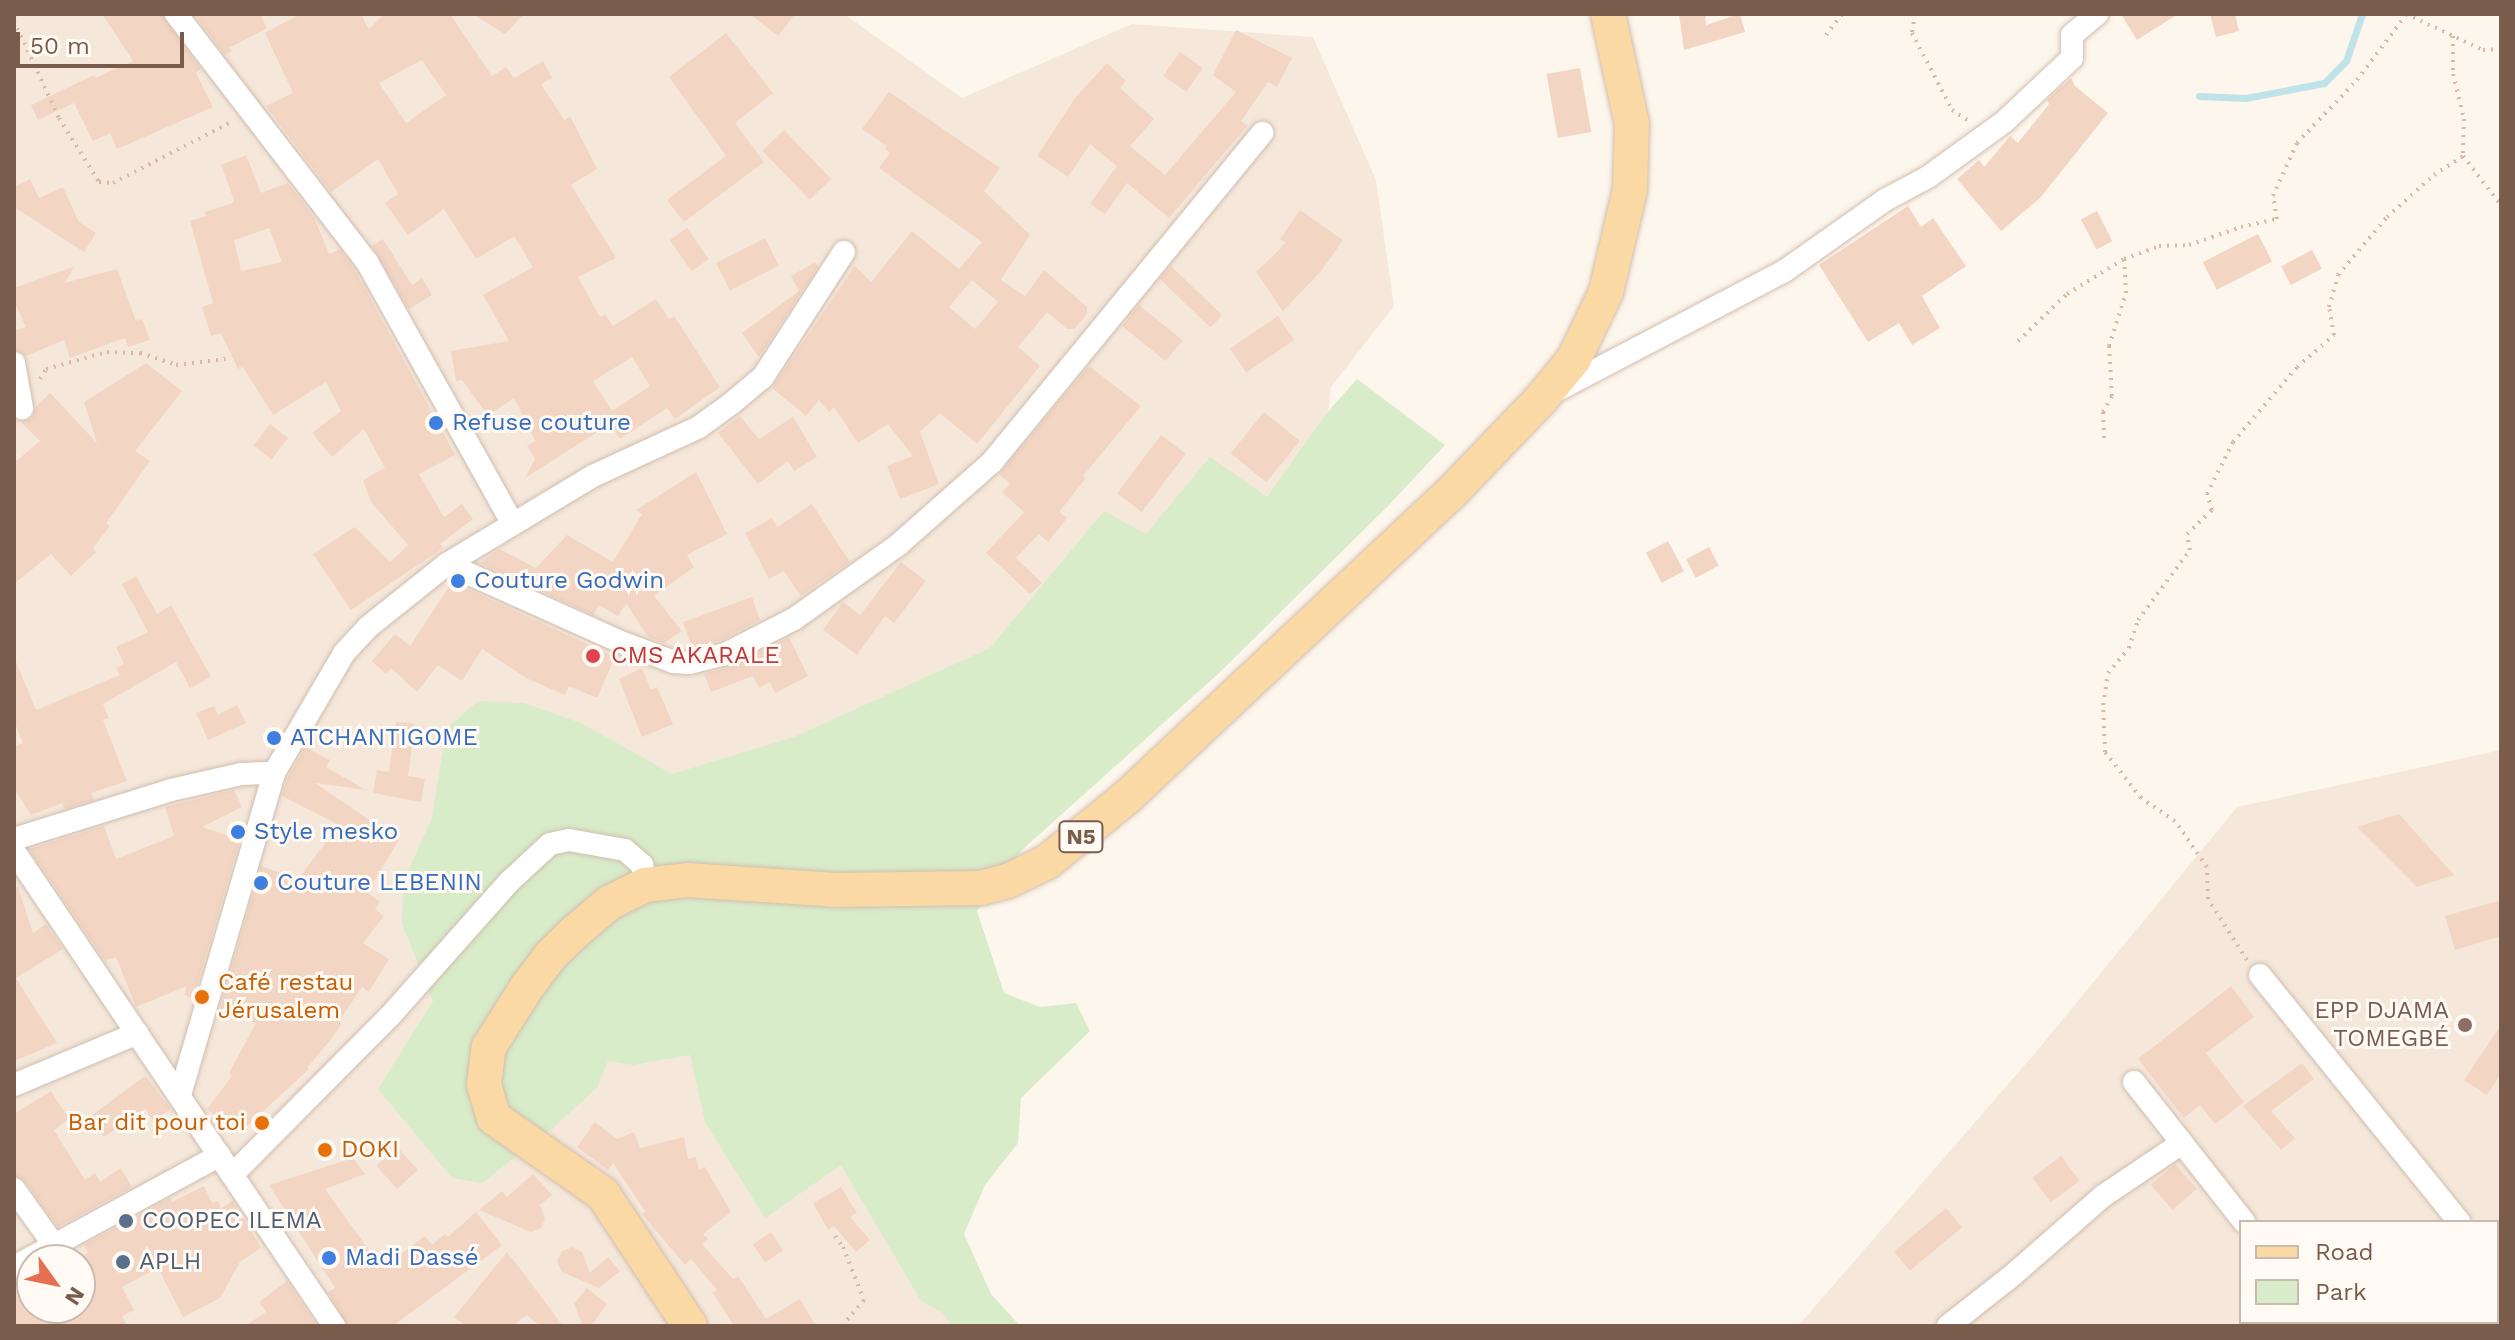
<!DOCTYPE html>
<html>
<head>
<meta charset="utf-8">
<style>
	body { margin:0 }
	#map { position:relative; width:2515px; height:1340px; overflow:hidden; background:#fdf6ec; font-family:"Work Sans",sans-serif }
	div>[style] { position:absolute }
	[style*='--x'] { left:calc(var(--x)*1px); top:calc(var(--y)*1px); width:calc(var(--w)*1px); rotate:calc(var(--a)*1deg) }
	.residential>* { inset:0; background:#f5e8da }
	.green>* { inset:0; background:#d8ecc9 }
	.stream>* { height:7px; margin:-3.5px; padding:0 3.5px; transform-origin:3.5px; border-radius:3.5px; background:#bfe3e8 }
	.building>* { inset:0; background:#f3d5c3; transform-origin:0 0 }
	.path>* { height:4px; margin-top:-2px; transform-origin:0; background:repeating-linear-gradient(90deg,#d9b8a5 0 2px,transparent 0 8px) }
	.roads { filter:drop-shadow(0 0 2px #d1beb0) drop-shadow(0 0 2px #d1beb0) }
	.minor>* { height:22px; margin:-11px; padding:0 11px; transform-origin:11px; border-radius:11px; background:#fff }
	.primary>* { height:34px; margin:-17px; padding:0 17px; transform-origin:17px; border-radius:17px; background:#fbd9a5 }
	.dots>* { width:22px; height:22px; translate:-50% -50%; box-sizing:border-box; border:4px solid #fffaf3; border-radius:50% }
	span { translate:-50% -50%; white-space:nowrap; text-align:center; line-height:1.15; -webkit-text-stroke:6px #fffaf3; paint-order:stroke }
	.shield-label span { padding:2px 6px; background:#fffaf3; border:2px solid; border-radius:6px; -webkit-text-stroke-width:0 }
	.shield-label { font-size:22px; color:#7a5c4d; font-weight:700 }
	.shop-label { font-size:24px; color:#366cbe }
	.left { translate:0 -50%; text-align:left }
	.health-label { font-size:24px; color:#be3a42 }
	.food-label { font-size:24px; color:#c56008 }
	.right { translate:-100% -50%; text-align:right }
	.education-label { font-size:24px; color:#785e54 }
	.service-label { font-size:24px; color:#4e5e75 }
	.frame { position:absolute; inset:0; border:16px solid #7a5c4d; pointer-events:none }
	.legend { position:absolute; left:2239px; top:1220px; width:260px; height:104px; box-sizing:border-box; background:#fffaf3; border:2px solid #cabbb1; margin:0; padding:10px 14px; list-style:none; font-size:24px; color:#7a5c4d }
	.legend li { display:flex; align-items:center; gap:16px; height:40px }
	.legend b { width:40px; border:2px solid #cabbb1 }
	.north { position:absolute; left:16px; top:1244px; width:80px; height:80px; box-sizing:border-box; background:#fffaf3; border:2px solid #cabbb1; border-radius:50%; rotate:123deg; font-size:22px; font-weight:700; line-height:32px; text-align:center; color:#7a5c4d }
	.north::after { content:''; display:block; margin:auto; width:28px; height:36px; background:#e76f51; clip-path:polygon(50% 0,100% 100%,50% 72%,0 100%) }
	.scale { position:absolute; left:16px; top:32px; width:168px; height:36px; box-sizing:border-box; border:4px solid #7a5c4d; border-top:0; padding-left:10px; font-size:24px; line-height:28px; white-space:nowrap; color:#7a5c4d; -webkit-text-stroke:6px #fffaf3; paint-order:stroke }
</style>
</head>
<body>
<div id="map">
	<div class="residential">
		<div style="clip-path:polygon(evenodd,14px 14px,844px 14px,962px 98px,1132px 24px,1313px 37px,1376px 180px,1394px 306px,1331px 387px,1319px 493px,698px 1018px,999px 1326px,14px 1326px,14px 14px,32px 1260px,80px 1260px,80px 1308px,32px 1308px,32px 1260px)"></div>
		<div style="clip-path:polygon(evenodd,2501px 750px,2501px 1326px,1798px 1326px,2036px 1052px,2237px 807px,2501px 750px,2241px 1222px,2497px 1222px,2497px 1322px,2241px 1322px,2241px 1222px)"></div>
	</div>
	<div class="green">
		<div style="clip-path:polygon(1357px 379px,1445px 445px,1388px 506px,1219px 673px,1022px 850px,977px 911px,1004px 993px,1040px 1007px,1076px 1003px,1090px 1031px,1021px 1098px,1018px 1143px,985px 1185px,964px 1234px,991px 1294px,1020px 1326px,952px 1326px,943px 1313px,921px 1301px,841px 1165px,765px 1218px,705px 1122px,690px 1055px,633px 1065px,608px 1061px,597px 1088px,555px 1126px,482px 1183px,452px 1178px,378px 1089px,433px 1001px,402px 924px,403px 882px,432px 818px,446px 729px,478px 701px,524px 703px,581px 723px,672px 774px,794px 737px,990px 648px,1104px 511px,1146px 534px,1210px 457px,1267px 497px,1326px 414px)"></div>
	</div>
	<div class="stream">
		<div style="--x:2199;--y:96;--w:47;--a:2.4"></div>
		<div style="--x:2246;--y:98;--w:79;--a:-10.9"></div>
		<div style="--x:2324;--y:83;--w:31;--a:-45"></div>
		<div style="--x:2346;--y:61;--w:50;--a:-71.2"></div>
	</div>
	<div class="building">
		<div style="clip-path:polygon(102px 14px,162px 14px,201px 69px,196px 73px,213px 107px,117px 149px,110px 133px,93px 141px,74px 103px,38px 120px,31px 105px,94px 75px,96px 78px,133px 61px)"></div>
		<div style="clip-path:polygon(194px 14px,260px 14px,267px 28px,229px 48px,232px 51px,225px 55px)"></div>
		<div style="clip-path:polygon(evenodd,300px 14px,361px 14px,369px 29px,384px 14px,450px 14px,492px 76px,506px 67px,514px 78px,543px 61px,552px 78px,541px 84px,564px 120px,570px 116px,597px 169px,571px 185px,616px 258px,578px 277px,600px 317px,605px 314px,613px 326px,656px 299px,669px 319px,674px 316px,720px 387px,675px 419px,667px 408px,620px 439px,610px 424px,525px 478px,535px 459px,527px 446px,535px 441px,514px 398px,488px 416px,462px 380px,456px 381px,451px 351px,509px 341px,483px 295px,533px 267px,514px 236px,476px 259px,444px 209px,408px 235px,385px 203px,398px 194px,378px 159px,331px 192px,266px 106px,293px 93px,265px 33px,300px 14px,422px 60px,446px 95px,406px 123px,379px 83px,422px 60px,300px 14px,632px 357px,650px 386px,612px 411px,593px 381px,632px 357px)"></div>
		<div style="clip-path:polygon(472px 14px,524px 14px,505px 34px)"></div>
		<div style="clip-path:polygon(750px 14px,795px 14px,778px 36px)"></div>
		<div style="clip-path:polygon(1679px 14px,1705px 14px,1706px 25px,1740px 14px,1745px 32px,1684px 50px)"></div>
		<div style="clip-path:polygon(2121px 14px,2178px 14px,2137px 40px)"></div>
		<div style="clip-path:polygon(2210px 14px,2235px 14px,2239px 31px,2216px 37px)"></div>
		<div style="clip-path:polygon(1236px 30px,1292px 58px,1277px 87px,1268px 82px,1241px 121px,1247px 126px,1169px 218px,1127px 183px,1105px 214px,1090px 204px,1117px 166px,1090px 144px,1068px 177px,1037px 156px,1075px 98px,1107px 63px,1126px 81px,1120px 88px,1154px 119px,1130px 146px,1165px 175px,1236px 92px,1213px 75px)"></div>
		<div style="clip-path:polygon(726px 33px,773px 93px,735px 123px,764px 162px,684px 222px,667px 200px,726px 156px,669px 77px)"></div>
		<div style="left:1180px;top:52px;width:28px;height:29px;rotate:35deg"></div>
		<div style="left:1580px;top:68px;width:65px;height:34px;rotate:80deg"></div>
		<div style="clip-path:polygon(2071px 78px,2075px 86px,2108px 113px,2040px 198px,2001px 231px,1957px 179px,1979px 160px,1984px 167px,2010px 136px,2018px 143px,2049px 104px,2047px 100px)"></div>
		<div style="clip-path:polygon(evenodd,889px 92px,1000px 168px,984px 191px,1030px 235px,1001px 280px,1025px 296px,1044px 270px,1087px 307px,1087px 314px,1074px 329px,1067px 329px,1047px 312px,1018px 347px,1040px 366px,977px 444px,940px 413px,920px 432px,939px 484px,900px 499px,887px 466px,913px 456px,888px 424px,858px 443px,834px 407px,829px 412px,819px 400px,806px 416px,772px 388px,855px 266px,871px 282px,912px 231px,959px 269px,982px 242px,879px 168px,890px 153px,885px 149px,887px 146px,862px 129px,889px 92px,972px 280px,998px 302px,975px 329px,949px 307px,972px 280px)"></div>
		<div style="left:784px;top:130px;width:68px;height:30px;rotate:46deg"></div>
		<div style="clip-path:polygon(evenodd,246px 155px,261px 193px,288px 183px,314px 217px,329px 254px,340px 249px,355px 270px,455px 455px,419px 474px,444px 517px,462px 504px,473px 519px,440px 544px,443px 548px,351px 610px,313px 554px,355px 527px,390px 562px,408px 545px,371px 502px,363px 480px,385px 468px,364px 429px,332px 457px,312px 433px,341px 411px,326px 382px,273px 415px,243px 367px,238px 369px,221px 333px,211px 336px,202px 307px,213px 303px,190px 221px,206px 216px,205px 212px,232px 203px,234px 200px,221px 165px,246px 155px,269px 228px,282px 262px,241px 271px,234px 240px,269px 228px)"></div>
		<div style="clip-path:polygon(30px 179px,39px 198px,63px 187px,79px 222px,96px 233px,84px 252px,14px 207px,14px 187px)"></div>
		<div style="clip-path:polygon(1908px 206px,1921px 227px,1933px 218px,1966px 266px,1922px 296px,1940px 328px,1912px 345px,1899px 323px,1868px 342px,1819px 265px)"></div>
		<div style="clip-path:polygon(1300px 210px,1343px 240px,1322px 270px,1283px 311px,1256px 272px,1286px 243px,1280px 239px)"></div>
		<div style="left:2097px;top:211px;width:34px;height:18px;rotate:63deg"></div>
		<div style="left:687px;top:228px;width:38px;height:21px;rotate:55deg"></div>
		<div style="left:2258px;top:234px;width:31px;height:62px;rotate:63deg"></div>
		<div style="left:765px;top:238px;width:31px;height:55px;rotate:63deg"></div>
		<div style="clip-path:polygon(383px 239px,412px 285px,422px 278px,432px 295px,409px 309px,372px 246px)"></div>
		<div style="left:2312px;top:250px;width:21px;height:35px;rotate:62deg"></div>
		<div style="clip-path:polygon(815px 262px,818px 267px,759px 357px,742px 333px,799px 291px,791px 276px)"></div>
		<div style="clip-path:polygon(75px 266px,64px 283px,117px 269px,136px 321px,142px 319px,150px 340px,128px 347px,125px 338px,70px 358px,64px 340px,26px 356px,14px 349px,14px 331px,26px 327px,14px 301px,14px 288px)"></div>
		<div style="left:1171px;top:266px;width:71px;height:17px;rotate:44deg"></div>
		<div style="left:1139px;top:305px;width:56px;height:27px;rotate:39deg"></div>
		<div style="left:1278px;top:316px;width:29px;height:58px;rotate:56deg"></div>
		<div style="clip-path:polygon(146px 363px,182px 391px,135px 451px,150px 461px,106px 523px,110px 526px,93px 548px,96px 552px,71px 576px,51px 554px,14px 584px,14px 463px,40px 441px,21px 422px,32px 418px,36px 407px,50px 393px,97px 443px,84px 402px)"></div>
		<div style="clip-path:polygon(1089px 366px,1141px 406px,1083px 476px,1086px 478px,1059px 512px,1067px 518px,1048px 542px,1039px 534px,1016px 558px,1042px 583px,1030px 594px,986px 553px,1024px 512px,1002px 492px,1010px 484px,999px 474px)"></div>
		<div style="left:1264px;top:412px;width:46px;height:53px;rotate:39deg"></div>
		<div style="clip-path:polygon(740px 416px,759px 439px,793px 417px,817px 457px,794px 471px,788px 461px,758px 484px,718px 433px)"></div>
		<div style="left:270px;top:424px;width:23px;height:27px;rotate:38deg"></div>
		<div style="left:1161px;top:435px;width:31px;height:73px;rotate:37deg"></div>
		<div style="clip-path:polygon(696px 472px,727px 534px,687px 555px,694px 567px,654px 596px,682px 631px,664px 643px,648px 637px,626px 603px,618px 616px,599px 605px,593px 615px,480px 563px,499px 549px,536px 568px,567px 535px,613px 562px,642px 514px,636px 510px)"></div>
		<div style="clip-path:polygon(812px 504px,850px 562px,801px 596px,784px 571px,769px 579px,745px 533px,772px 518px,777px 527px)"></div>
		<div style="left:1668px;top:541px;width:34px;height:25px;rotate:62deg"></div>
		<div style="left:1709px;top:547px;width:21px;height:26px;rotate:62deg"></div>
		<div style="clip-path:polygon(901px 562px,926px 581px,894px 623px,885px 616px,857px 655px,823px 630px,843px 602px,860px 615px)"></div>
		<div style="clip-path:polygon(136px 576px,157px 614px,171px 605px,211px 677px,190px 688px,176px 662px,103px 704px,109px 718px,103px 720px,127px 781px,91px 793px,94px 800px,65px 809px,62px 803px,31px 815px,14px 788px,14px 746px,23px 743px,14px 721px,14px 657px,36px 710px,120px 675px,116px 668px,124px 664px,116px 647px,148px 632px,122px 584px)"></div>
		<div style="clip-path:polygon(452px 582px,615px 657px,597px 698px,569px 686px,565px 695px,528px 679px,482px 649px,462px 681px,438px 665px,417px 692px,391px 668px,386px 674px,372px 661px,395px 634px,410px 646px)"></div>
		<div style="clip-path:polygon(752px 597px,760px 620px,720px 641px,692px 648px,683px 622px)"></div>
		<div style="clip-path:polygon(789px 637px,808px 676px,775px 693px,770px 682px,759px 688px,753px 676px,711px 692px,704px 674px,731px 667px)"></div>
		<div style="clip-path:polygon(642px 668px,651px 690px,657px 687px,673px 724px,642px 737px,619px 679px)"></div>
		<div style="clip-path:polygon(237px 705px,246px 723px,208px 740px,196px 713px,214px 706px,218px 715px)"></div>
		<div style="clip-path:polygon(396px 722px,415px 724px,408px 776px,425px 779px,421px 802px,373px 793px,377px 770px,389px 772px)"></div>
		<div style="clip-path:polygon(305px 747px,330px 760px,326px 767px,366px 790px,315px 783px,399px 840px,367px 892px,380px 902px,375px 909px,384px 916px,363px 943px,389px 959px,369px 992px,362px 987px,339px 1021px,342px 1023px,332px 1038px,307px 1068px,309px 1069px,243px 1130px,232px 1118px,227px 1124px,207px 1109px,232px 1076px,229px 1073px,256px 1023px,220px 1009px,261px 866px,298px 879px,339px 825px,282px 796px,287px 779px)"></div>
		<div style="clip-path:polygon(234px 790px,242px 807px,202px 827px,240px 840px,193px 999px,184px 995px,187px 986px,136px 1007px,116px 957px,105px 961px,29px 849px,104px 826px,116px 859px,174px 836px,165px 807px)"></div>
		<div style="clip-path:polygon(2399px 814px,2454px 875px,2417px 887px,2357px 827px)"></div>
		<div style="clip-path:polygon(14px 887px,18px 887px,33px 933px,46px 924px,63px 949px,16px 978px,57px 1043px,14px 1061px)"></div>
		<div style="clip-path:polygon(2501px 900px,2501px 936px,2455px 950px,2445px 916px)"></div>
		<div style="clip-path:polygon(2231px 986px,2254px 1017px,2206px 1053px,2244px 1102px,2215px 1124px,2200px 1105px,2184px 1118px,2138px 1059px)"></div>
		<div style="clip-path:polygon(2501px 1025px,2501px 1074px,2487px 1095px,2464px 1080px)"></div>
		<div style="clip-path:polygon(2302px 1063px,2314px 1079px,2271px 1111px,2295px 1138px,2281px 1150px,2243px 1106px)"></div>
		<div style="clip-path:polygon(145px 1076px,171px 1109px,153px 1121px,146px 1109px,104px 1137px,91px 1116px)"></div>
		<div style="clip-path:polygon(51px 1091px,69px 1119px,54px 1130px,85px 1180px,95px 1173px,100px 1182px,121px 1168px,132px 1187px,58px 1227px,25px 1181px,14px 1175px,14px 1114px)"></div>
		<div style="clip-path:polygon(595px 1122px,617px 1139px,634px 1132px,640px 1148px,684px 1137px,688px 1159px,696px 1157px,699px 1170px,705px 1167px,731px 1212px,703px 1234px,708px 1239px,702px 1244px,733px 1279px,738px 1276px,766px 1319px,800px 1299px,816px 1326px,734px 1326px,713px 1293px,717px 1290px,691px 1259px,685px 1265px,642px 1214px,645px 1211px,613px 1163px,608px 1170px,577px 1147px)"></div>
		<div style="left:397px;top:1147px;width:31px;height:28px;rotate:48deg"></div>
		<div style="left:2061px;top:1156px;width:31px;height:36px;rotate:53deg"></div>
		<div style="clip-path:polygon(353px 1158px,365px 1174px,325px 1189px,382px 1268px,425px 1236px,432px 1245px,445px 1234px,448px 1237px,476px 1212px,502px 1245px,393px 1326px,348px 1326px,328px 1292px,335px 1288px,269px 1185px)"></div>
		<div style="left:2175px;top:1164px;width:33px;height:32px;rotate:49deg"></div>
		<div style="clip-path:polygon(533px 1174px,552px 1195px,540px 1205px,545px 1219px,541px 1228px,531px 1232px,479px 1210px,502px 1191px,507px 1197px)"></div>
		<div style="clip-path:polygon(204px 1186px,212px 1203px,218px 1201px,221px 1208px,233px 1201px,261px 1248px,240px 1262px,220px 1298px,183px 1317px,158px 1268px,122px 1287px,134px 1310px,122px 1316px,127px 1326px,14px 1326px,14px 1284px,32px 1275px,32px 1308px,80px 1308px,80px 1257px,88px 1253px,84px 1245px,170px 1198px,172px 1202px)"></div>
		<div style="clip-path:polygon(841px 1187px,857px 1213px,850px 1217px,870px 1240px,856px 1252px,834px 1226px,828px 1230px,813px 1203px)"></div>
		<div style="left:1946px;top:1208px;width:25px;height:68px;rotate:50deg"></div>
		<div style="left:771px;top:1232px;width:22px;height:22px;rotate:56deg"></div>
		<div style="clip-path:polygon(572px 1247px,582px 1252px,590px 1273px,608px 1257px,620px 1271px,599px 1288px,562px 1272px,557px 1261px,562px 1251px)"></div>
		<div style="clip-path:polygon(507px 1252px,522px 1271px,563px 1326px,540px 1326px,527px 1315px,512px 1326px,466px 1326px,454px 1317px)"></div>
		<div style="clip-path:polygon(287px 1281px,317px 1326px,245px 1326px,266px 1312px,259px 1302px)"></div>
		<div style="clip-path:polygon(587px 1288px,607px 1304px,591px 1326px,583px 1326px,574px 1304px)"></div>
	</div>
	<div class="path">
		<div style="--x:1915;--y:14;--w:19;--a:99"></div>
		<div style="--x:1912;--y:33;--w:87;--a:62.5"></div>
		<div style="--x:1952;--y:110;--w:20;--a:33"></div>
		<div style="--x:2406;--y:14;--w:85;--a:25.1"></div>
		<div style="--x:2483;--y:50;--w:18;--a:-3"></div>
		<div style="--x:14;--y:21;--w:107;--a:65.1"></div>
		<div style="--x:59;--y:118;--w:75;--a:58"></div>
		<div style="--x:99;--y:182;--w:14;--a:4"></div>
		<div style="--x:113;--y:183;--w:133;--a:-27.3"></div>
		<div style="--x:1826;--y:35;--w:26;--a:-53"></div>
		<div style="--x:2453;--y:36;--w:38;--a:90"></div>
		<div style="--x:2453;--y:74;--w:46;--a:76.3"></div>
		<div style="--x:2464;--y:119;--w:37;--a:92"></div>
		<div style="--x:2463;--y:156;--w:62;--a:52.2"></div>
		<div style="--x:2018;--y:341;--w:68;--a:-43.8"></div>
		<div style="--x:2067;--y:294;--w:67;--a:-31.6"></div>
		<div style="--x:2124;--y:259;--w:37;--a:-20"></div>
		<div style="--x:2159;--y:246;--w:30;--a:-2"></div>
		<div style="--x:2189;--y:245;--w:55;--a:-19.1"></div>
		<div style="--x:2241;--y:227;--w:37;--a:-13"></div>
		<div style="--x:2277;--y:219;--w:23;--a:-100"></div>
		<div style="--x:2273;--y:196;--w:58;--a:-65.6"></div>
		<div style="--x:2297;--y:143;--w:87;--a:-46.4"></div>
		<div style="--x:2357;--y:80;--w:81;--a:-53"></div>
		<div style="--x:40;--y:379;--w:12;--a:-59"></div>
		<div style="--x:46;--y:369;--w:63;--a:-15.6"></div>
		<div style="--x:107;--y:352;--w:33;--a:2"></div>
		<div style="--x:140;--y:353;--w:38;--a:18"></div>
		<div style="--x:176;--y:365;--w:50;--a:-6.8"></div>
		<div style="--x:2104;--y:438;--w:26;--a:-92"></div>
		<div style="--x:2103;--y:412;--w:18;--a:-61"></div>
		<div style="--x:2112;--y:396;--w:50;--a:-93.4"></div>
		<div style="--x:2109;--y:346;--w:56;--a:-72.2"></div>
		<div style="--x:2126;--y:293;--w:34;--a:-93"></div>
		<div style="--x:2247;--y:960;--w:72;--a:-122.6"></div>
		<div style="--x:2208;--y:899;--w:32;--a:-92"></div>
		<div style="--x:2207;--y:867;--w:56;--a:-124.8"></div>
		<div style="--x:2175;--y:821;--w:41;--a:-145.9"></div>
		<div style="--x:2141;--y:798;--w:58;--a:-128"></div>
		<div style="--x:2105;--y:752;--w:47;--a:-92.4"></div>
		<div style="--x:2103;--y:705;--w:32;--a:-81"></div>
		<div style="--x:2108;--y:673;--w:33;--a:-50"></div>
		<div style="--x:2129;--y:648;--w:29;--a:-72"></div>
		<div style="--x:2138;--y:620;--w:87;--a:-53.4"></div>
		<div style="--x:2190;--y:550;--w:16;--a:-101"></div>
		<div style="--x:2187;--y:534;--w:35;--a:-44"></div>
		<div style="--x:2212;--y:510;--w:17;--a:-107"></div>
		<div style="--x:2207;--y:494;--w:58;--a:-63.4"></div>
		<div style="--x:2233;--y:442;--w:99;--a:-49.5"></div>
		<div style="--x:2297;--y:367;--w:49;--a:-40.9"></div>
		<div style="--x:2334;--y:335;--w:28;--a:-100"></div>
		<div style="--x:2329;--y:307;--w:33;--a:-74"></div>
		<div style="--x:2338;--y:275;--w:76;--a:-49.8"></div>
		<div style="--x:2387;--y:217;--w:63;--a:-41.8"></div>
		<div style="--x:2434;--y:175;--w:35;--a:-33"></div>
		<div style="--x:835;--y:1236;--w:14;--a:54"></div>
		<div style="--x:843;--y:1247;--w:57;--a:68.4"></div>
		<div style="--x:864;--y:1300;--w:34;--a:130"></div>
	</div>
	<div class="roads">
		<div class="minor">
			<div style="--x:176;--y:14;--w:313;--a:52.4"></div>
			<div style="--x:367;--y:262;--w:299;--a:60.9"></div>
			<div style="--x:14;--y:363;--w:46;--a:79.9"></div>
			<div style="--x:1554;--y:392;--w:259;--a:-27.7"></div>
			<div style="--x:1783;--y:272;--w:125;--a:-35.2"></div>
			<div style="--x:1885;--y:200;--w:49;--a:-28.1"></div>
			<div style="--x:1928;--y:177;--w:94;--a:-35.9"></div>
			<div style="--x:2004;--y:122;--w:93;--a:-43.3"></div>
			<div style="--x:2072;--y:58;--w:23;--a:-90"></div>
			<div style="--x:2072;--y:35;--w:33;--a:-40"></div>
			<div style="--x:447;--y:564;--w:188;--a:24.2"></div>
			<div style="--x:618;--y:641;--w:60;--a:20.6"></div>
			<div style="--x:674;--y:662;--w:15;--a:4"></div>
			<div style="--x:689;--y:663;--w:37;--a:-14"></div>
			<div style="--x:725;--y:654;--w:77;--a:-26.9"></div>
			<div style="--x:794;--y:619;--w:128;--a:-35.4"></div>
			<div style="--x:898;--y:545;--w:125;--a:-41.4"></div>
			<div style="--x:992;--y:462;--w:426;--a:-50.6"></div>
			<div style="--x:14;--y:839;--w:164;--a:-17.3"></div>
			<div style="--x:171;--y:790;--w:72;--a:-12.9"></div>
			<div style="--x:241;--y:774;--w:33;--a:-2"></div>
			<div style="--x:14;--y:851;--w:573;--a:56.03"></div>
			<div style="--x:2260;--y:975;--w:317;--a:51.1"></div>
			<div style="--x:2134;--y:1082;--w:178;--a:51.8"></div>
			<div style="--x:14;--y:1085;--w:134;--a:-22.8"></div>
			<div style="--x:180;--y:1095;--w:335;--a:-73.7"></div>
			<div style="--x:274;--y:773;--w:139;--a:-59.7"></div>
			<div style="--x:344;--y:653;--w:35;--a:-47"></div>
			<div style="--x:368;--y:627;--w:101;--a:-38.6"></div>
			<div style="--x:447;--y:564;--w:170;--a:-31.1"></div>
			<div style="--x:593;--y:476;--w:117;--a:-24.8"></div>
			<div style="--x:699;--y:427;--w:41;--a:-36"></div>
			<div style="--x:732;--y:403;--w:40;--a:-40"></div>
			<div style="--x:763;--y:377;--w:149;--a:-57.1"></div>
			<div style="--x:232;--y:1175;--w:224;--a:-45.2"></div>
			<div style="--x:390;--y:1016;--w:181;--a:-48.4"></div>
			<div style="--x:510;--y:881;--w:54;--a:-42.8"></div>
			<div style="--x:550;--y:844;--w:19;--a:-12"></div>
			<div style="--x:569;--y:840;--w:57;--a:10.1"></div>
			<div style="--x:625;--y:850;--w:23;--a:41"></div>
			<div style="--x:642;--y:865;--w:20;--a:81"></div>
			<div style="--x:14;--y:1189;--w:69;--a:54.5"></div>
			<div style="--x:14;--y:1267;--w:234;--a:-28.5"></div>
			<div style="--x:2497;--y:1272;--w:7;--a:56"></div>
			<div style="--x:2323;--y:1322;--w:5;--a:53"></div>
			<div style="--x:1948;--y:1326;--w:84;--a:-38.2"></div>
			<div style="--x:2014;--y:1274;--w:118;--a:-41.2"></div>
			<div style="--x:2103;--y:1196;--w:95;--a:-33.9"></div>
			<div style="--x:2377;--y:1326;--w:6;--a:-39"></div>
		</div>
		<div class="primary">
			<div style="--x:690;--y:1326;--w:158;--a:-123.4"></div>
			<div style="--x:603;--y:1194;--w:133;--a:-145.1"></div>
			<div style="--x:494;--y:1118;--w:34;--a:-107"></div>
			<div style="--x:484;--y:1085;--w:38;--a:-83"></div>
			<div style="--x:489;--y:1047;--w:71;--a:-57.7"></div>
			<div style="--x:527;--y:987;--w:39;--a:-53"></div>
			<div style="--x:550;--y:956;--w:36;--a:-44"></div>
			<div style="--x:576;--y:931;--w:43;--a:-40.3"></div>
			<div style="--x:609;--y:903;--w:40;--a:-26.6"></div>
			<div style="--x:645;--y:885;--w:42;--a:-6.8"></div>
			<div style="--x:687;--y:880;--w:149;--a:3.8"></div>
			<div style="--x:836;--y:890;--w:145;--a:-0.8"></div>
			<div style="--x:981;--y:888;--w:28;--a:-15"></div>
			<div style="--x:1008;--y:881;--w:43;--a:-26"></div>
			<div style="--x:1047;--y:862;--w:103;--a:-39.1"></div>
			<div style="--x:1127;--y:797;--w:443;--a:-43.2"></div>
			<div style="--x:1450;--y:494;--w:133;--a:-46.2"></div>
			<div style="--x:1542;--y:398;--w:50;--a:-50.6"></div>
			<div style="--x:1574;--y:359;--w:74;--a:-64.5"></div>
			<div style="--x:1606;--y:292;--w:105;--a:-76.8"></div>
			<div style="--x:1630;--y:190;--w:66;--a:-88.3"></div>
			<div style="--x:1632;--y:124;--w:113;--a:-102.3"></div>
		</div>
	</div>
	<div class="dots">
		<div style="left:436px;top:423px;background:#3f7fe0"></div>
		<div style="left:458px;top:581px;background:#3f7fe0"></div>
		<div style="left:593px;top:656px;background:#e0444e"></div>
		<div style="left:274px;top:738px;background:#3f7fe0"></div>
		<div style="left:238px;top:832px;background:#3f7fe0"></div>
		<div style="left:261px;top:883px;background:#3f7fe0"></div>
		<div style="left:202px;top:997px;background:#e8710a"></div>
		<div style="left:2465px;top:1025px;background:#8d6e63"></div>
		<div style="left:262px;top:1123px;background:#e8710a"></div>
		<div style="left:325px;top:1150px;background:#e8710a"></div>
		<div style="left:126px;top:1221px;background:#5c6f8a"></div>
		<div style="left:329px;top:1258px;background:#3f7fe0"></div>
		<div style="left:123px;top:1262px;background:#5c6f8a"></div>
	</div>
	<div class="shield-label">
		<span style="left:1081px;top:837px">N5</span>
	</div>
	<div class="shop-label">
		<span class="left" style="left:452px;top:423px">Refuse couture</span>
		<span class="left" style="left:474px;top:581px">Couture Godwin</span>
		<span class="left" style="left:290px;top:738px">ATCHANTIGOME</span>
		<span class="left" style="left:254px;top:832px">Style mesko</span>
		<span class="left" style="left:277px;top:883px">Couture LEBENIN</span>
		<span class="left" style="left:345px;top:1258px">Madi Dassé</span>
	</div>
	<div class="health-label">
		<span class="left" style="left:611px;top:656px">CMS AKARALE</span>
	</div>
	<div class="food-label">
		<span class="left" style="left:218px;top:997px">Café restau<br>Jérusalem</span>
		<span class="right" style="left:246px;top:1123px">Bar dit pour toi</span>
		<span class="left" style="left:341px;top:1150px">DOKI</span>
	</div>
	<div class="education-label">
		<span class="right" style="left:2449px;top:1025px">EPP DJAMA<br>TOMEGBÉ</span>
	</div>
	<div class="service-label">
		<span class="left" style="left:142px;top:1221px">COOPEC ILEMA</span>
		<span class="left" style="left:139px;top:1262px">APLH</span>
	</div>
	<div class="frame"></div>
	<ul class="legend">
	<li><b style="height:10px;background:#fbd9a5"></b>Road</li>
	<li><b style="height:22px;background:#d8ecc9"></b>Park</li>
	</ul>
	<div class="north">N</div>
	<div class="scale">50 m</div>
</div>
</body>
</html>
